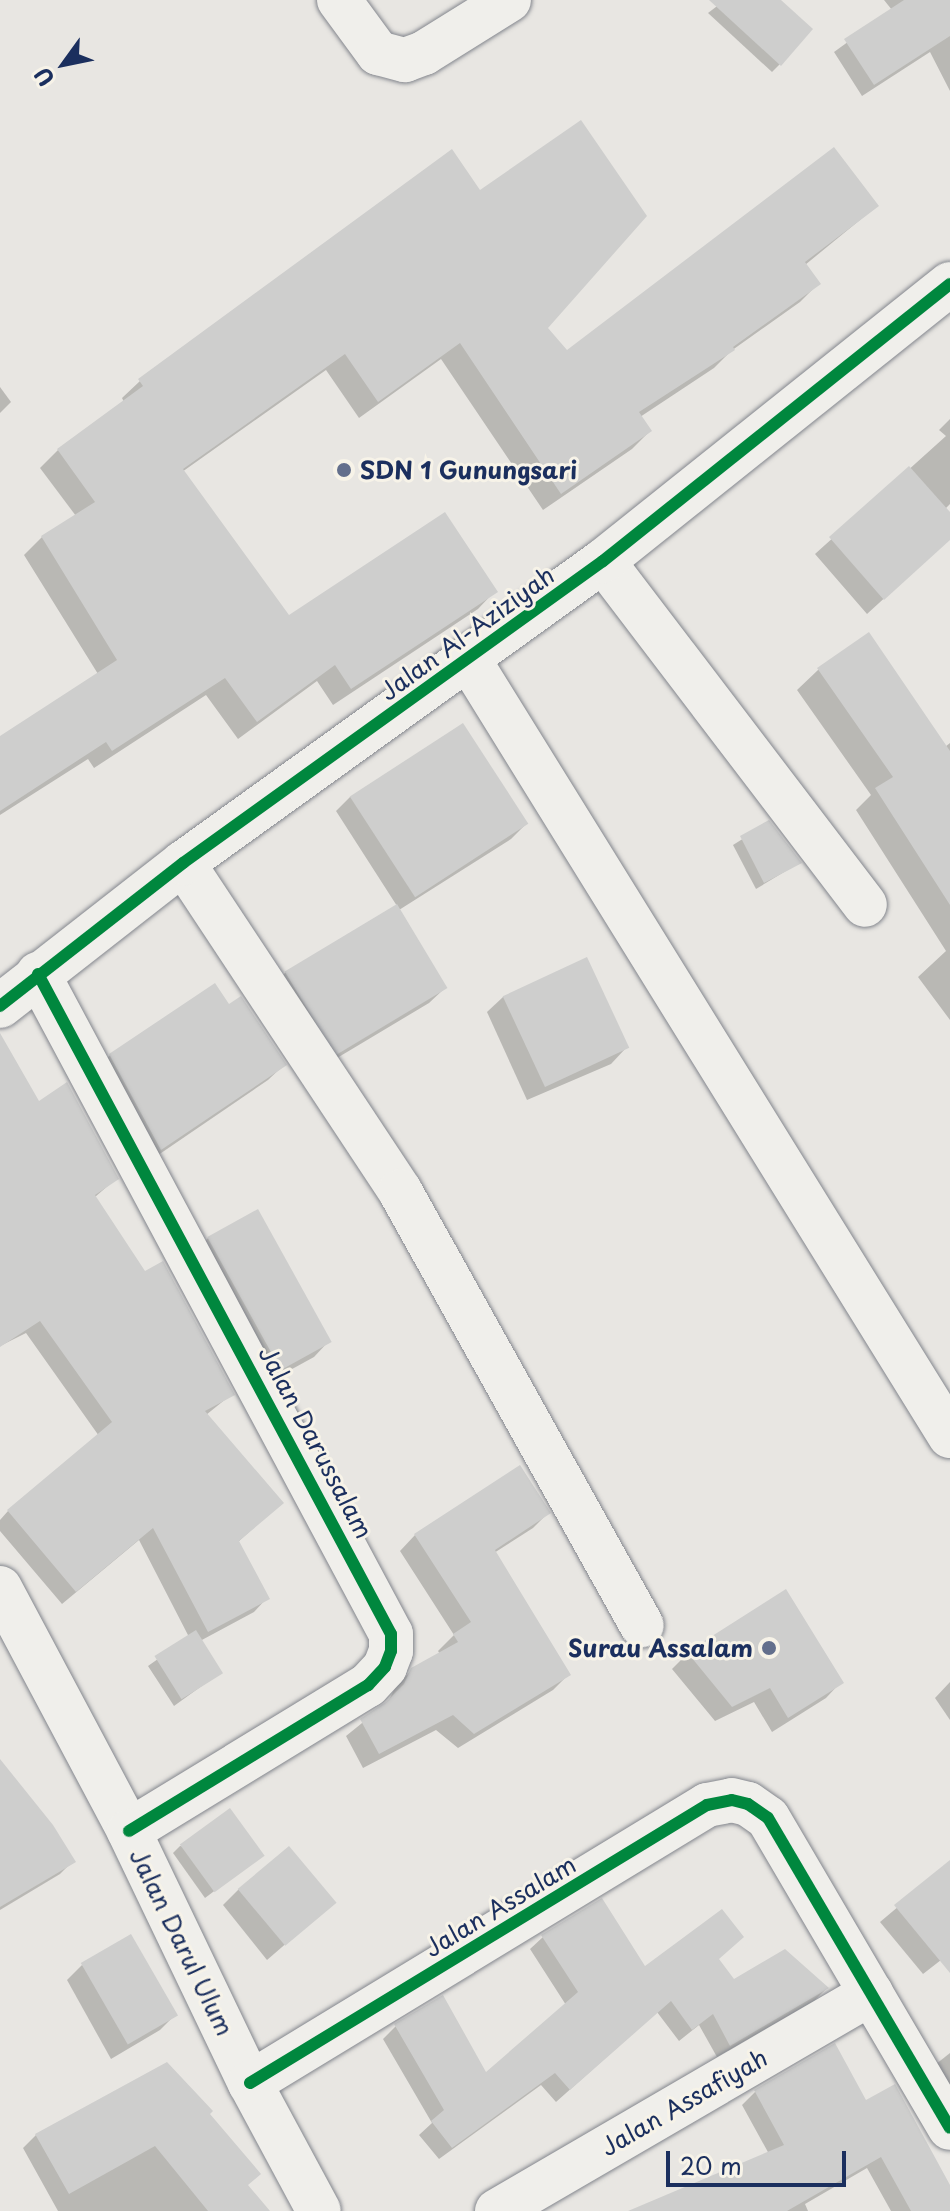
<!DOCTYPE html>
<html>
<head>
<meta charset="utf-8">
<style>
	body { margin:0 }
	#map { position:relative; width:950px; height:2211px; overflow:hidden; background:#e8e6e2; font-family:"Playpen Sans",sans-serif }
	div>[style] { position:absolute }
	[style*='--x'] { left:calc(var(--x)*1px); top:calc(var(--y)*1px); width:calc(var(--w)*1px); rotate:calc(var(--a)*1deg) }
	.shadow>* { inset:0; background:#0003 }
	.building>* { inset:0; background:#cececd; transform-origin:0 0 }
	.roads { filter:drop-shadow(0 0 2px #83868d) drop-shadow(0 0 2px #83868d) }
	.minor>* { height:44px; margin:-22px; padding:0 22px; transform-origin:22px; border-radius:22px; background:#f0efeb }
	.cycleway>* { height:12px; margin:-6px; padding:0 6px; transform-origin:6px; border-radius:6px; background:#00873e }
	.dots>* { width:22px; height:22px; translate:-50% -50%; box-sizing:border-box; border:4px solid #f7f3e8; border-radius:50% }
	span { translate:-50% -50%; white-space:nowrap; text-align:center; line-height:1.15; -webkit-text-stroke:6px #f7f3e8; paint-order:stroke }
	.poi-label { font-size:24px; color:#1b2f5e; font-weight:700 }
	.left { translate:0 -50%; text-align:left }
	.right { translate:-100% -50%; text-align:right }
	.street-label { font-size:24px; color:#1b2f5e }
	.north { position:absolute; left:24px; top:24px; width:80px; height:80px; -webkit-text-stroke:6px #f7f3e8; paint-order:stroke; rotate:237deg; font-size:22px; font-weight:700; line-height:32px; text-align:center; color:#1b2f5e }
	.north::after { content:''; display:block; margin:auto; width:28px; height:36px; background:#1b2f5e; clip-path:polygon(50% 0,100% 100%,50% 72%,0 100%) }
	.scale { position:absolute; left:666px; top:2151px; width:180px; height:36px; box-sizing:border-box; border:4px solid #1b2f5e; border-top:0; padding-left:10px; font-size:24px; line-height:28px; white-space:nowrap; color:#1b2f5e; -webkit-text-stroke:6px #f7f3e8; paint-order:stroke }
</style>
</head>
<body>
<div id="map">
	<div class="shadow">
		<div style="clip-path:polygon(725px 0,778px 0,780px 64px,772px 72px,708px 13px)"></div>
		<div style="clip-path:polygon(884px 0,950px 0,950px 91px,930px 52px,862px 96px,834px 52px,892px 10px)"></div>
		<div style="clip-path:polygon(452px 152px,545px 328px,567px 353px,877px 206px,805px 265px,818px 284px,800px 302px,731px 351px,714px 368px,640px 417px,650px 431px,632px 449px,543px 510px,441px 359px,359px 418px,326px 370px,182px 472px,289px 618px,495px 591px,478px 609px,333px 705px,317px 681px,238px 739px,206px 695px,94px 768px,88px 759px,0 815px,0 738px,98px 674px,24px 555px,42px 537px,76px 516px,40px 468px,58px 450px,124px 402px,122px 398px,140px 381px)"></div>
		<div style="clip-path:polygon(0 387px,11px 402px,0 413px)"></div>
		<div style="clip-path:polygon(950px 419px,950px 504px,945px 509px,950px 515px,950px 538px,867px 614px,815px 554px,946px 436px,939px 430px)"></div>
		<div style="clip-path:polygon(869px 635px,945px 747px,950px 743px,950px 1020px,918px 977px,946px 951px,856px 810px,871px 795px,797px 690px,818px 670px)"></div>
		<div style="clip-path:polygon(350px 797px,526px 824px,511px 839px,399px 910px,445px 988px,429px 1003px,322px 1067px,270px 988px,286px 972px,397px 906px,336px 811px)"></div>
		<div style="clip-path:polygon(768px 823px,799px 863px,756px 889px,733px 845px)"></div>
		<div style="clip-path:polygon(586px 960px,626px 1048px,611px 1064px,527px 1100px,487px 1012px,503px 997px)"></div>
		<div style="clip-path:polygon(228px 1006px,284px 1065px,268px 1080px,145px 1164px,95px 1071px,110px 1055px)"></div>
		<div style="clip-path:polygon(0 1069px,117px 1178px,95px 1197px,144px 1274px,232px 1394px,206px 1415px,281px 1503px,238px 1542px,267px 1598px,254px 1612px,200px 1641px,221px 1672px,174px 1706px,148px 1666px,189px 1637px,139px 1540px,62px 1604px,0 1531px,0 1520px,8px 1511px,99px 1436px,26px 1333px,0 1346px)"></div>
		<div style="clip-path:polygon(208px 1238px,329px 1341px,314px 1357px,263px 1385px,193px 1254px)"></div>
		<div style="clip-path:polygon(548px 1513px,533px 1528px,494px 1553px,568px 1675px,553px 1690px,458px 1748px,436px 1730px,363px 1768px,346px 1736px,388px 1702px,396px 1686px,413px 1669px,440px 1654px,438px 1651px,454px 1635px,400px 1551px,415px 1535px)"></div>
		<div style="clip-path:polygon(786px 1592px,841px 1682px,826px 1698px,772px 1732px,754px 1702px,715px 1721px,672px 1669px,688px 1653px)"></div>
		<div style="clip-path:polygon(950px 1682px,950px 1720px,935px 1698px)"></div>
		<div style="clip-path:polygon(0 1762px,73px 1861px,60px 1874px,0 1910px)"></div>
		<div style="clip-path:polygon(180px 1846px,262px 1855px,205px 1898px,173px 1853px)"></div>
		<div style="clip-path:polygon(950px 1863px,950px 1953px,923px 1974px,880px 1922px)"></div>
		<div style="clip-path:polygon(239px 1889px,333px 1903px,267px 1960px,223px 1905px)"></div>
		<div style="clip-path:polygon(543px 1937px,644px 1969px,734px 1982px,827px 1988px,814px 2001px,717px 2057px,699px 2025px,679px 2041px,657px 2012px,556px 2102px,541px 2085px,439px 2159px,419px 2135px,432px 2123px,383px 2039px,396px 2026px,485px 2076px,566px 2005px,530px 1949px)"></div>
		<div style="clip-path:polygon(82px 1965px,175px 2015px,160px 2030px,111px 2059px,67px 1980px)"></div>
		<div style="clip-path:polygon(950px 2053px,950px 2099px,931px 2068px)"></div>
		<div style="clip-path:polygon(755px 2092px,866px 2103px,950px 2189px,950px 2211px,891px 2211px,867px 2168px,805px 2204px,808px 2211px,706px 2211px,769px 2154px,742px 2105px)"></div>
		<div style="clip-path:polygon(207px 2114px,246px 2186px,267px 2211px,58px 2211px,23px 2148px,36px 2135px)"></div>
	</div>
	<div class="building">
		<div style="clip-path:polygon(709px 0,781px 0,813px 29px,781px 66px)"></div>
		<div style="clip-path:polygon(904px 0,950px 0,950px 36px,874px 85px,844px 39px)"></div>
		<div style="clip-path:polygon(581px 120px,647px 216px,548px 328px,567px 350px,834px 147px,879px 206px,805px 262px,821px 284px,733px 347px,735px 350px,639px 412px,652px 431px,561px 494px,460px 343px,378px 402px,345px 354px,183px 469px,289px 615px,445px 512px,498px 592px,351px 689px,335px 665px,257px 722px,225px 678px,112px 751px,106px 742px,0 811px,0 736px,117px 660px,41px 536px,95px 502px,57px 449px,143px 386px,138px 379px,452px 149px,480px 190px)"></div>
		<div style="clip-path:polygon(909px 466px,950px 512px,950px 540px,884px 600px,829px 537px)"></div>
		<div style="clip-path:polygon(869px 632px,950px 751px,950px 905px,875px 788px,893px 777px,817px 668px)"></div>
		<div style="left:463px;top:723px;width:120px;height:135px;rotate:57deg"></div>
		<div style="clip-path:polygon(769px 820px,802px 863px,764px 883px,740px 836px)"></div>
		<div style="left:397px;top:904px;width:98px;height:131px;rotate:59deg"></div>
		<div style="left:587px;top:957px;width:100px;height:93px;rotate:65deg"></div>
		<div style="clip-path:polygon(215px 983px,229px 1004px,241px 996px,287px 1065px,161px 1150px,109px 1054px)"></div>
		<div style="clip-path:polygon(0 1033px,39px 1101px,67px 1082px,119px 1179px,95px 1195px,145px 1271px,163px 1261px,235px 1395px,205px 1411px,284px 1503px,239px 1541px,270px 1599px,208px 1632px,153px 1528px,76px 1592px,7px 1510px,112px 1422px,40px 1321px,0 1347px)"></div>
		<div style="left:258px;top:1209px;width:152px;height:58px;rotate:61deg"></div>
		<div style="clip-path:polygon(520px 1465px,551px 1513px,495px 1550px,571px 1675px,474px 1734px,453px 1715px,379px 1754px,360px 1719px,386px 1702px,404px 1684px,411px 1668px,458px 1642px,453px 1634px,471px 1622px,414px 1534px)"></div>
		<div style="clip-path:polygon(786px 1589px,844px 1683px,788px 1718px,770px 1688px,732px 1707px,687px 1652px)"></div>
		<div style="left:196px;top:1630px;width:51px;height:49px;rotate:58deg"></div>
		<div style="clip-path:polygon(0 1759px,53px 1825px,76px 1862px,0 1907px)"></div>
		<div style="left:230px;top:1808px;width:59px;height:62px;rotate:54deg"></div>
		<div style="left:289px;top:1846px;width:74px;height:67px;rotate:50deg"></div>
		<div style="clip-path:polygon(950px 1860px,950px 1973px,894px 1905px)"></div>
		<div style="clip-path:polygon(602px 1898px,645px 1966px,722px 1909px,744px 1937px,719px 1959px,734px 1979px,785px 1949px,829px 1988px,730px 2046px,713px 2014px,692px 2030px,671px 2001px,570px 2090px,555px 2073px,452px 2148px,431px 2121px,444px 2110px,394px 2024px,443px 1995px,486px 2072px,578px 1992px,541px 1935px)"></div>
		<div style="left:131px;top:1934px;width:94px;height:58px;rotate:60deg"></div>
		<div style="clip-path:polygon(835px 2043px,866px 2100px,895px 2084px,950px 2185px,950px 2211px,911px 2211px,881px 2157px,787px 2211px,628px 2211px,784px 2145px,754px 2090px)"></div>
		<div style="clip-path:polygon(167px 2062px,213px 2111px,210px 2114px,261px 2174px,248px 2185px,270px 2211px,208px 2211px,155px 2146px,69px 2194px,35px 2134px)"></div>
	</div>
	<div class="roads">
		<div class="minor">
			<div style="--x:339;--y:0;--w:66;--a:53.7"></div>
			<div style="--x:378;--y:53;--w:28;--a:15"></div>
			<div style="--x:405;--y:60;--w:20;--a:-20"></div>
			<div style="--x:424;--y:53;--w:100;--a:-31.9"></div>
			<div style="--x:603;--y:561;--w:432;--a:52.7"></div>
			<div style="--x:469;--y:660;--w:913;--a:58.21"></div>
			<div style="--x:183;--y:863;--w:393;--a:56.5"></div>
			<div style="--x:400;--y:1191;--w:497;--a:60.9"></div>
			<div style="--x:38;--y:974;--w:748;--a:61.86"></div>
			<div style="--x:391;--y:1634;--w:17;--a:90"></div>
			<div style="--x:391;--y:1651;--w:17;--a:111"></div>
			<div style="--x:385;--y:1667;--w:25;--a:133"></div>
			<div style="--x:368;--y:1685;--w:280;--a:148.6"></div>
			<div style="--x:0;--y:1006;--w:232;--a:-38"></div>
			<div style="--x:183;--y:863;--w:517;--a:-35.72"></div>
			<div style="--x:603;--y:561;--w:444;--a:-38.6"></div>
			<div style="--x:0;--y:1588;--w:275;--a:62"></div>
			<div style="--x:129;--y:1831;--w:280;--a:64.4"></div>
			<div style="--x:250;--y:2083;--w:145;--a:61.7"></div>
			<div style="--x:250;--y:2083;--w:535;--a:-31.31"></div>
			<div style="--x:707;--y:1805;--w:25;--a:-11"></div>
			<div style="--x:732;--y:1800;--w:16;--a:14"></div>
			<div style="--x:748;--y:1804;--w:24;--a:35"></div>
			<div style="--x:768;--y:1818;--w:359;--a:59.6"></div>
			<div style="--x:497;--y:2211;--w:433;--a:-30.2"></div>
		</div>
	</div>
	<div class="cycleway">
		<div style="--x:38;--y:974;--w:748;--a:61.86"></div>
		<div style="--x:391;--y:1634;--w:17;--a:90"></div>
		<div style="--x:391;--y:1651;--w:17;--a:111"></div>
		<div style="--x:385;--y:1667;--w:25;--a:133"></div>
		<div style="--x:368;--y:1685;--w:280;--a:148.6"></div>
		<div style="--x:0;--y:1006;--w:232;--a:-38"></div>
		<div style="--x:183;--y:863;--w:517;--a:-35.72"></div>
		<div style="--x:603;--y:561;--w:444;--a:-38.6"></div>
		<div style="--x:250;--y:2083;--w:535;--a:-31.31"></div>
		<div style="--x:707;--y:1805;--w:25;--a:-11"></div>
		<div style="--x:732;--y:1800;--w:16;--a:14"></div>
		<div style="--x:748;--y:1804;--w:24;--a:35"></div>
		<div style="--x:768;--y:1818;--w:359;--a:59.6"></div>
	</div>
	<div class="dots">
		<div style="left:344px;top:470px;background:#636f8c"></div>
		<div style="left:769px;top:1648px;background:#636f8c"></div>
	</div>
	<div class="poi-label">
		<span class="left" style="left:360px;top:470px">SDN 1 Gunungsari</span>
		<span class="right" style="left:753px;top:1648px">Surau Assalam</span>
	</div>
	<div class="street-label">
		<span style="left:467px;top:633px;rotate:-36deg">Jalan Al-Aziziyah</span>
		<span style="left:316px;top:1442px;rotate:62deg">Jalan Darussalam</span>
		<span style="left:500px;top:1906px;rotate:-31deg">Jalan Assalam</span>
		<span style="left:182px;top:1942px;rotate:64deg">Jalan Darul Ulum</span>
		<span style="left:684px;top:2102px;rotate:-30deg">Jalan Assafiyah</span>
	</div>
	<div class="north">U</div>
	<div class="scale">20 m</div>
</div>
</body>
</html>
